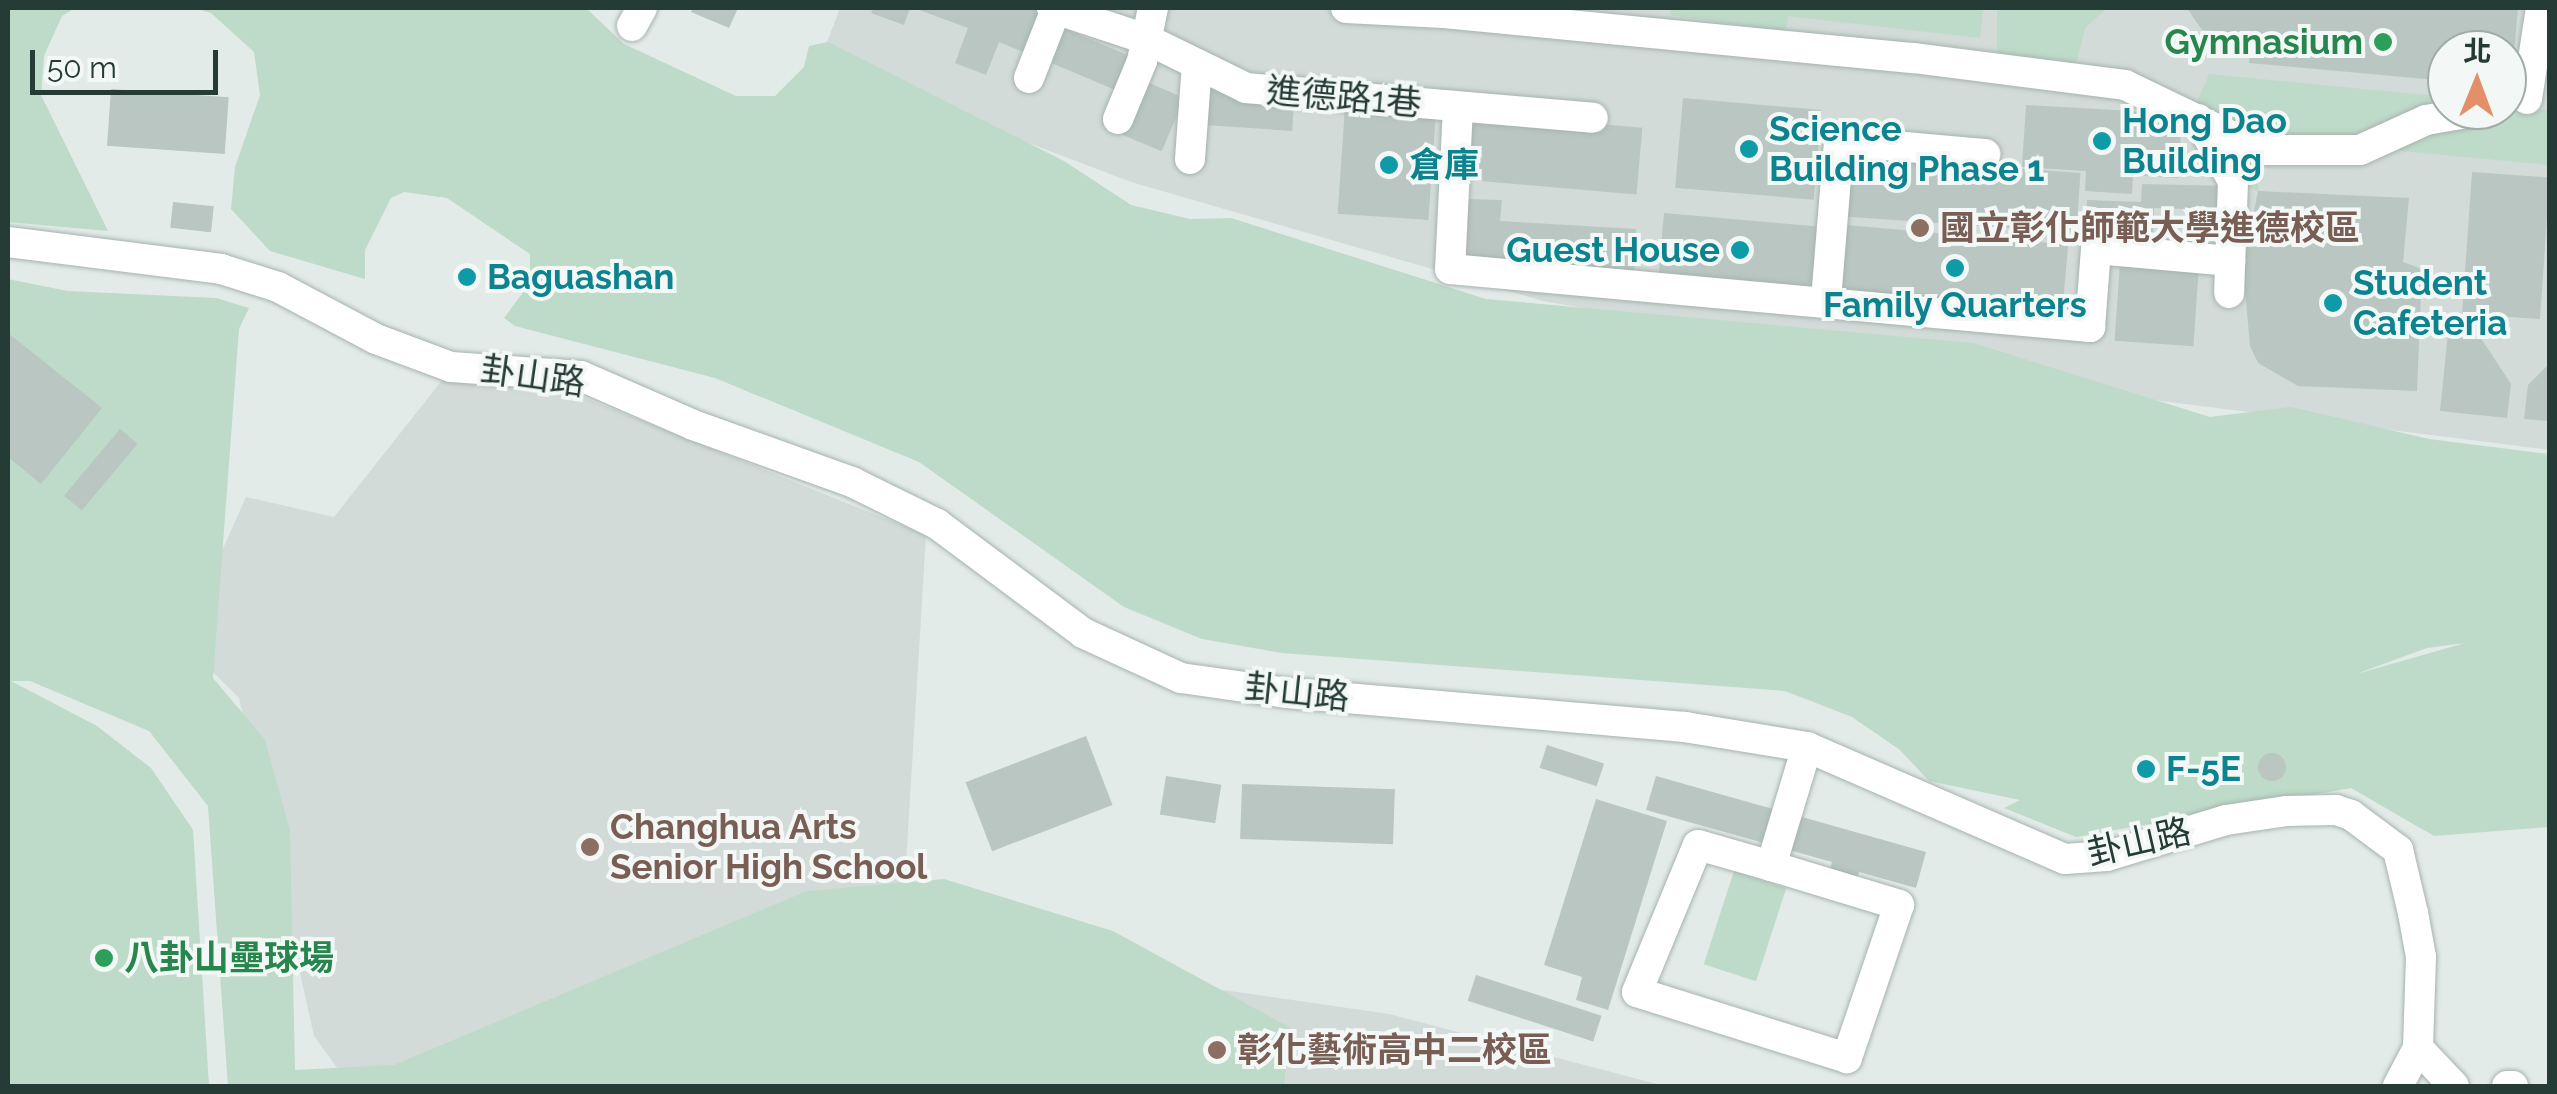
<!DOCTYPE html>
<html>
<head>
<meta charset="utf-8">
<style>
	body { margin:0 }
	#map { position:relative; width:2557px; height:1094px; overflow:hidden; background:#e3ebe8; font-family:Raleway,"Noto Sans TC",sans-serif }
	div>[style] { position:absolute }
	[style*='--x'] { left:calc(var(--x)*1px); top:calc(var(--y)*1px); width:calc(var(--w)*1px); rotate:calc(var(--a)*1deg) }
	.built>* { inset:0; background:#d2dbd7 }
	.green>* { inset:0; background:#bedac8; transform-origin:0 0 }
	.building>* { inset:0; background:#b9c6c1; transform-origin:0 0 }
	.round { border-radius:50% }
	.roads { filter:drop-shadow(0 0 2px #a6b3af) drop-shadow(0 0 2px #a6b3af) }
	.minor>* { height:30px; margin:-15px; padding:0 15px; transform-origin:15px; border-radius:15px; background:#fff }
	.dots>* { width:28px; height:28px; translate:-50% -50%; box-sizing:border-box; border:5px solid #f3f8f6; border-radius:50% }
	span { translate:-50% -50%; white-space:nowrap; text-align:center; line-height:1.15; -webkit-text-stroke:8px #f3f8f6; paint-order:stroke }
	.leisure-label { font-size:35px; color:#27864d; font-weight:700 }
	.right { translate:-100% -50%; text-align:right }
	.left { translate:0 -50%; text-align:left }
	.street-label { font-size:35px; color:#253b36 }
	.culture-label { font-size:35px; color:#0d838f; font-weight:700 }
	.education-label { font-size:35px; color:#785e54; font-weight:700 }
	.frame { position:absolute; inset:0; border:10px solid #253b36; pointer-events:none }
	.north { position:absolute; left:2427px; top:30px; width:100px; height:100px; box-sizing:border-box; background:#f3f8f6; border:2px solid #a1aca9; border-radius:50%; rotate:1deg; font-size:28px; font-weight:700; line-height:40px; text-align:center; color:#253b36 }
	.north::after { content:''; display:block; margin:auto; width:35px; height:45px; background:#e38f69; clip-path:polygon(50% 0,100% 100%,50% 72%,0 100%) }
	.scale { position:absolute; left:30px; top:50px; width:188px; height:45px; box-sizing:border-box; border:5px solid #253b36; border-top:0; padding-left:12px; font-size:30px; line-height:35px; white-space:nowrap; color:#253b36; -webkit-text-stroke:8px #f3f8f6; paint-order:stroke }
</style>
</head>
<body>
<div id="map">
	<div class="built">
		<div style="clip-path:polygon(evenodd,840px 8px,2549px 8px,2549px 450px,2050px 387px,1543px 301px,1131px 182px,819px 63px,840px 8px,2447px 50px,2507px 50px,2507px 110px,2447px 110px,2447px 50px)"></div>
		<div style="clip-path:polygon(533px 377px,926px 535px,898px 996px,399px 1080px,338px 1069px,314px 1036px,239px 698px,208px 667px,216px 564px,246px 497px,334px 517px,443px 379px)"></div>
		<div style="clip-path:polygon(1084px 970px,1389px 1014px,1665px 1086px,827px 1086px)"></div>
	</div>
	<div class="green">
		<div style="clip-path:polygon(8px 8px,75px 8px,62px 16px,44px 56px,41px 95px,108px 231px,8px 222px)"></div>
		<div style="clip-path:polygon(evenodd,193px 8px,586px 8px,624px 44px,736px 96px,775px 96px,804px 67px,809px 46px,828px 42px,1064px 161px,1131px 205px,1190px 219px,1231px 218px,1486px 299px,1973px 343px,2210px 417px,2291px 407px,2429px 439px,2549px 454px,2549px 827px,2434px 836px,2351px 788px,2076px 837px,2004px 808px,2020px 800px,1929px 781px,1900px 750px,1852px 717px,1785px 691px,1282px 653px,1202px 639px,1124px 607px,919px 462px,715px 378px,515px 326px,504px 318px,530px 283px,530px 254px,447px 198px,404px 192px,391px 198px,365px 250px,365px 279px,270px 251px,231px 209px,235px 167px,260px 95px,254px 52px,211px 13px,193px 8px,2465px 643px,2360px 673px,2359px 673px,2427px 648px,2465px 643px)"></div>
		<div style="clip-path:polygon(1670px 8px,1983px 8px,1980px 38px,1788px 16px,1786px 32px,1670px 15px)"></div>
		<div style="clip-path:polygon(1997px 8px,2107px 8px,2085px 28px,2075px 69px,1997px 53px)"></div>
		<div style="clip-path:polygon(2209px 74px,2447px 97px,2447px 110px,2358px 145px,2260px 142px,2194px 109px)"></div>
		<div style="clip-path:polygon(2521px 107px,2549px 110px,2549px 165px,2381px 149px,2428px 126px)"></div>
		<div style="clip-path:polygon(2198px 119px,2260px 150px,2258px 191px,2233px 181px)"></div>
		<div style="clip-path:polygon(8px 279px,68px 291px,216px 298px,249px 308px,239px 329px,213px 678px,265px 740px,290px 831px,295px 1070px,394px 1065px,807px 891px,944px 879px,1113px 931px,1289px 1027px,1284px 1086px,228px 1086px,208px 806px,149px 731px,30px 681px,11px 681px,97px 726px,151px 768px,193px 830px,209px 1086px,8px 1086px)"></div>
		<div style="left:1734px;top:871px;width:55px;height:98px;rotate:18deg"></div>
	</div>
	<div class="building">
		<div style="clip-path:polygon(693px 8px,738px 8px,729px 28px,691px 12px)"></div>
		<div style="clip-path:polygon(874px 8px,910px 8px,904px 25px,871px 13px)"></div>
		<div style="clip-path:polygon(914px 8px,1033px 8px,1049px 14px,1032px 56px,999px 42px,986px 75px,955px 63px,968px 28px)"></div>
		<div style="clip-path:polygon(2187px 8px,2518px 8px,2511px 87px,2507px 87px,2507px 50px,2447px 50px,2447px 81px,2249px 63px,2251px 34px,2202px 30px)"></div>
		<div style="left:1059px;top:26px;width:82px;height:37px;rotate:23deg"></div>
		<div style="left:1142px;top:80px;width:46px;height:58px;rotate:23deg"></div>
		<div style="left:1208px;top:87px;width:87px;height:38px;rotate:4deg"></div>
		<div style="left:111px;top:89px;width:118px;height:57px;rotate:4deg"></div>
		<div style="left:1683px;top:98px;width:139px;height:90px;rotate:5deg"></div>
		<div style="clip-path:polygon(2026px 105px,2182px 114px,2178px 178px,2133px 175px,2132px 194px,2085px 191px,2086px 171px,2022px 167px)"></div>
		<div style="left:1345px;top:108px;width:91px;height:106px;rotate:4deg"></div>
		<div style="left:1473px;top:113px;width:170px;height:67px;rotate:5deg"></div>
		<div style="left:1852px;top:157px;width:229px;height:60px;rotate:4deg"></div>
		<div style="left:2472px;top:172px;width:78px;height:142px;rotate:4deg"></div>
		<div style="clip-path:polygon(2142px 184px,2226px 186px,2225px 210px,2154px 208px,2153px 233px,2086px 231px,2087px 200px,2141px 202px)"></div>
		<div style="clip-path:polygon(2258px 191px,2409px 198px,2403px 262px,2422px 269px,2417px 391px,2298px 386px,2258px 363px,2250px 346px,2243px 267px)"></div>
		<div style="clip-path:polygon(1467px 199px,1502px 200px,1500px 221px,1636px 229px,1634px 275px,1462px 264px)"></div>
		<div style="left:173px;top:202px;width:41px;height:26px;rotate:6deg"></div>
		<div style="left:1664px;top:213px;width:157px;height:61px;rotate:5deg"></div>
		<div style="left:1846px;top:225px;width:223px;height:69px;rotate:5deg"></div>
		<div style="left:2120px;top:263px;width:79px;height:78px;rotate:4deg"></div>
		<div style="clip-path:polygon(8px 333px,102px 408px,41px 484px,8px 457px)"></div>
		<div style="clip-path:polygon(2448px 334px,2480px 337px,2511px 384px,2507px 418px,2440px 411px)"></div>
		<div style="clip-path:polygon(2550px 363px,2550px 421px,2524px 419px,2528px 385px)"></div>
		<div style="left:120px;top:429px;width:23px;height:87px;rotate:40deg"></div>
		<div style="left:1086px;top:736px;width:74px;height:129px;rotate:69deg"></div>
		<div style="left:1547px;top:745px;width:60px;height:24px;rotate:18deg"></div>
		<div class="round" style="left:2258px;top:753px;width:28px;height:28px"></div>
		<div style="left:1166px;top:776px;width:56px;height:39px;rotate:9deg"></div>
		<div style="clip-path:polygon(1656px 776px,1926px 852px,1916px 888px,1859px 872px,1855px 887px,1827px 879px,1832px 862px,1646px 810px)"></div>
		<div style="left:1242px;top:784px;width:153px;height:55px;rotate:2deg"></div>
		<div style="clip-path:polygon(1596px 799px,1667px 821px,1608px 1010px,1576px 1000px,1582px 977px,1544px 965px)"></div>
		<div style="left:1476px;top:975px;width:132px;height:27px;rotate:18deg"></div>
	</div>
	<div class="roads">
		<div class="minor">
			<div style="--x:1052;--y:8;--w:99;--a:18.3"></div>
			<div style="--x:1146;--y:39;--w:111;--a:26.1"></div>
			<div style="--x:1246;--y:88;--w:348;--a:4.9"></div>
			<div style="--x:1346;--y:8;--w:98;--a:2.9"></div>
			<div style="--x:1444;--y:13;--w:5;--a:-90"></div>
			<div style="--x:1444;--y:13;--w:472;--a:5.5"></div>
			<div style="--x:1914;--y:58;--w:213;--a:7.3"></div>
			<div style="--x:2125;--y:85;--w:150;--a:25.7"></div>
			<div style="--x:2260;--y:150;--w:100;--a:0"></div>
			<div style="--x:2360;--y:150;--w:72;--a:-24.4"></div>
			<div style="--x:2426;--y:120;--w:59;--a:-9.8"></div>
			<div style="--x:632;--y:26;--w:21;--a:-61"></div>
			<div style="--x:1029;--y:78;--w:74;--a:-68.6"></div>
			<div style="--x:2527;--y:99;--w:92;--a:-81.3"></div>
			<div style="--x:1458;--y:107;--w:162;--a:92.8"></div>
			<div style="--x:1450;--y:269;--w:643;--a:5.18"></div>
			<div style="--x:2090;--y:327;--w:78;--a:-85.6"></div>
			<div style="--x:2096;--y:249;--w:135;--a:5.1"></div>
			<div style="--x:1118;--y:119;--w:63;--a:-67.5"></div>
			<div style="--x:1142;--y:61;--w:54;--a:-78.3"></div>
			<div style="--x:2198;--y:119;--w:71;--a:60.6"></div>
			<div style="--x:2233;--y:181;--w:112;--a:92"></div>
			<div style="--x:1190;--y:159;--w:95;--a:-85.8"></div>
			<div style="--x:8;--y:242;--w:215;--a:7.2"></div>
			<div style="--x:221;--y:269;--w:60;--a:17.5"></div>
			<div style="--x:278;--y:287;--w:111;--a:28"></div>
			<div style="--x:376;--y:339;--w:80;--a:20.5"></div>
			<div style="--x:451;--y:367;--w:130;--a:4"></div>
			<div style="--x:581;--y:376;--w:122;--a:23.6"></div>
			<div style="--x:693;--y:425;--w:169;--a:19.7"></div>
			<div style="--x:852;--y:482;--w:95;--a:26.3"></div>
			<div style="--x:937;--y:524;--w:182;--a:36.7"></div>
			<div style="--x:1083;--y:633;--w:108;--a:24.7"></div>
			<div style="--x:1181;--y:678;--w:108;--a:8"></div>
			<div style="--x:1288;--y:693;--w:398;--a:4.9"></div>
			<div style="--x:1685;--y:727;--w:124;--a:9.3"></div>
			<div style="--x:1807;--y:747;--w:281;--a:23.5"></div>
			<div style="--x:2065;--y:859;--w:42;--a:-4.1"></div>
			<div style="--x:2107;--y:856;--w:124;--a:-16.8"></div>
			<div style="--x:2226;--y:820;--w:62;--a:-8.4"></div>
			<div style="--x:2287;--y:811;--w:49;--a:-1.2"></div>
			<div style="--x:2336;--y:810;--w:16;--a:18"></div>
			<div style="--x:2351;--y:815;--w:59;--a:36.7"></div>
			<div style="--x:2398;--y:850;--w:65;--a:76.6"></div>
			<div style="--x:2413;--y:913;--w:45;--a:79.7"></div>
			<div style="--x:2421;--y:957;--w:91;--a:91.9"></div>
			<div style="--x:2418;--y:1048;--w:43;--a:117.8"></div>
			<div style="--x:1826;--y:300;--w:160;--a:-85.3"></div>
			<div style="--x:1839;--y:141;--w:147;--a:5.1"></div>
			<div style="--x:1771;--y:866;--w:134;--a:16.9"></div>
			<div style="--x:1899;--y:905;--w:162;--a:108.8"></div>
			<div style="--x:1847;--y:1058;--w:220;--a:-162.6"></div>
			<div style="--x:1637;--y:992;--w:159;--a:-67.5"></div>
			<div style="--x:1698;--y:845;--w:76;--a:16"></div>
			<div style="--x:1771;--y:866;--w:124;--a:-73.2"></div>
			<div style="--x:2418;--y:1048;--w:52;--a:46.5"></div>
			<div style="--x:2507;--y:1086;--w:6;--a:0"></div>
		</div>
	</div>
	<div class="dots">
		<div style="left:2383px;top:42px;background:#2e9e5b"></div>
		<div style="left:2102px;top:141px;background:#0f9aa8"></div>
		<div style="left:1749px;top:149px;background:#0f9aa8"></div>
		<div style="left:1389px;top:165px;background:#0f9aa8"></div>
		<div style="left:1920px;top:228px;background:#8d6e63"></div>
		<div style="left:1740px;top:250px;background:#0f9aa8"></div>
		<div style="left:1955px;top:268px;background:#0f9aa8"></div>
		<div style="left:467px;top:277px;background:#0f9aa8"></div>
		<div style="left:2333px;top:303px;background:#0f9aa8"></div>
		<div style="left:2146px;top:769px;background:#0f9aa8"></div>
		<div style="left:590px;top:847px;background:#8d6e63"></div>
		<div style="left:104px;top:958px;background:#2e9e5b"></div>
		<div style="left:1217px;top:1050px;background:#8d6e63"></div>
	</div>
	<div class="leisure-label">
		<span class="right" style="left:2363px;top:42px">Gymnasium</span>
		<span class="left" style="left:124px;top:958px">八卦山壘球場</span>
	</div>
	<div class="street-label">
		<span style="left:1344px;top:97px;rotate:5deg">進德路1巷</span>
		<span style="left:533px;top:376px;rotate:8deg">卦山路</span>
		<span style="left:1297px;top:692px;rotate:6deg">卦山路</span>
		<span style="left:2139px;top:842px;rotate:-13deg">卦山路</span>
	</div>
	<div class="culture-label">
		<span class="left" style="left:2122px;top:141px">Hong Dao<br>Building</span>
		<span class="left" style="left:1769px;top:149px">Science<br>Building Phase 1</span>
		<span class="left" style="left:1409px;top:165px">倉庫</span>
		<span class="right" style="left:1720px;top:250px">Guest House</span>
		<span class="left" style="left:487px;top:277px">Baguashan</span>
		<span class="left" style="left:2353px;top:303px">Student<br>Cafeteria</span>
		<span style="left:1955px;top:305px">Family Quarters</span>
		<span class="left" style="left:2166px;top:769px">F-5E</span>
	</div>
	<div class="education-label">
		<span class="left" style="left:1940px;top:228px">國立彰化師範大學進德校區</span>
		<span class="left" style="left:610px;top:847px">Changhua Arts<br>Senior High School</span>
		<span class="left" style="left:1237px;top:1050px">彰化藝術高中二校區</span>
	</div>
	<div class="frame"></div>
	<div class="north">北</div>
	<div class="scale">50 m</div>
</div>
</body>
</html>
